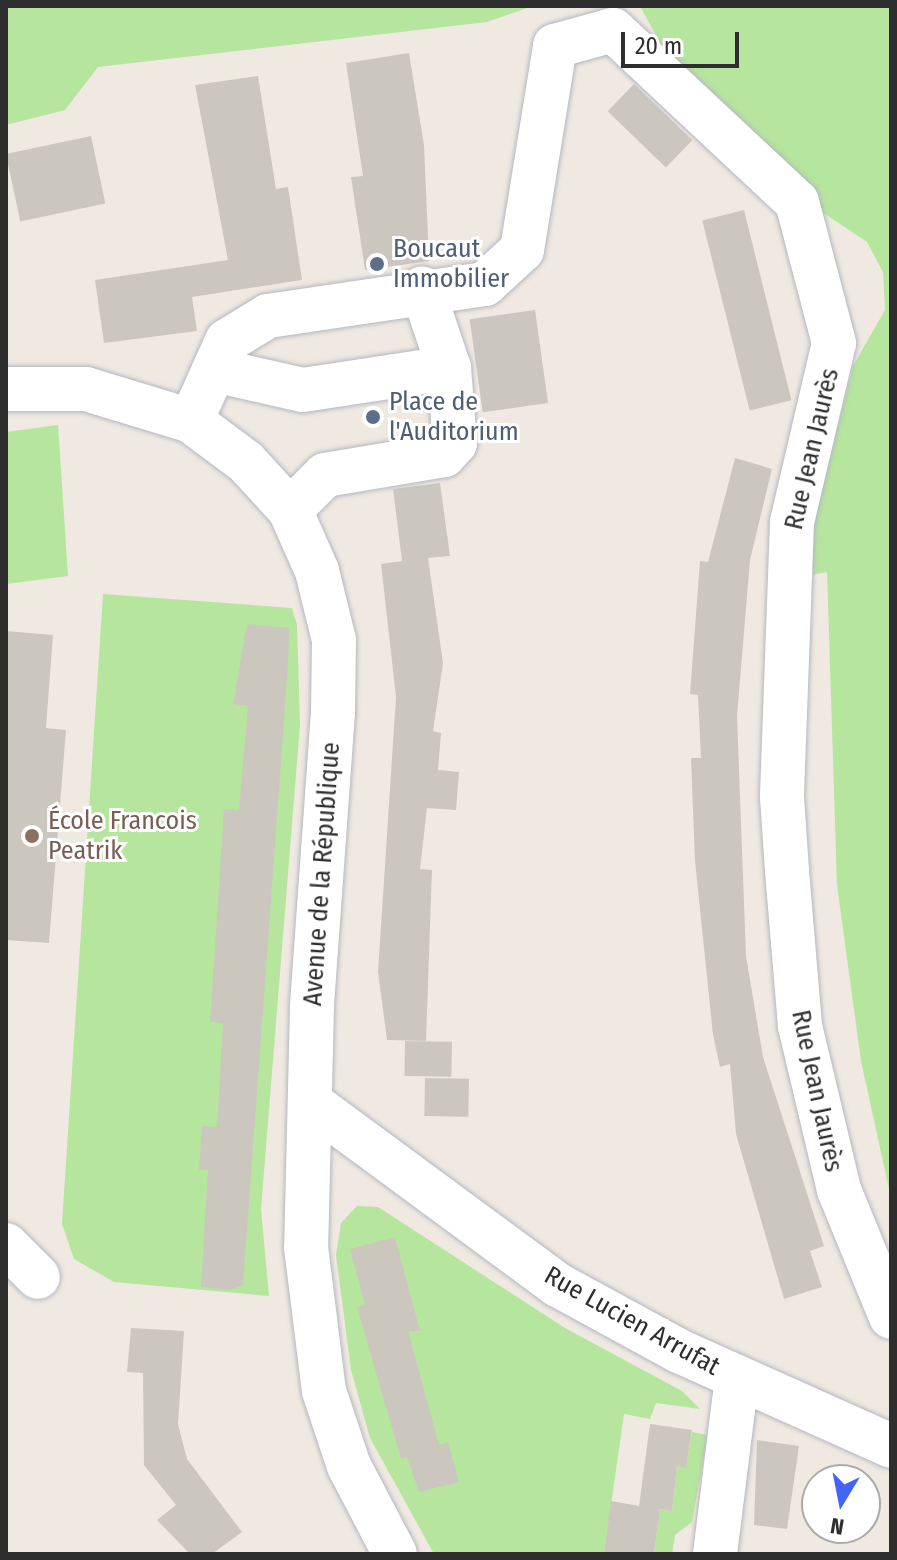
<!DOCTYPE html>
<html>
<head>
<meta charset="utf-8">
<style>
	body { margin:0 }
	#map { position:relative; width:897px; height:1560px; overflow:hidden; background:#efe9e1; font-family:"Fira Sans Condensed",sans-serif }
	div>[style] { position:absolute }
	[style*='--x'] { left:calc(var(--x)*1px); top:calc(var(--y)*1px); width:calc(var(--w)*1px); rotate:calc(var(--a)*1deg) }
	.green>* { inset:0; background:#b6e59e }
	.building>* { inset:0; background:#cbc7bf; transform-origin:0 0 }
	.roads { filter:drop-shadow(0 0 2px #b4b7c1) drop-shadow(0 0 2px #b4b7c1) }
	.street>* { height:44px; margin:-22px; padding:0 22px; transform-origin:22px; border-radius:22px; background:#fff }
	.secondary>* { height:44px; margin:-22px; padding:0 22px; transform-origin:22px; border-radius:22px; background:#fff }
	.dots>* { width:22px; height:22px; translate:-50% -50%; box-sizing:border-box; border:4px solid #fff; border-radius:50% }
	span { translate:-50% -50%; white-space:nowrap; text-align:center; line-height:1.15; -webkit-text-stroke:6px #fff; paint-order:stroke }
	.service-label { font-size:26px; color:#4e5e75 }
	.left { translate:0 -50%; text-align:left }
	.street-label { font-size:26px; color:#2e2e2e }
	.education-label { font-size:26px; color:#785e54 }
	.frame { position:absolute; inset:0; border:8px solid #2e2e2e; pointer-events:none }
	.north { position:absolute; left:801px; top:1464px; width:80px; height:80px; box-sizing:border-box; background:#fff; border:2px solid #ababab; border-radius:50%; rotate:190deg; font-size:22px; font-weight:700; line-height:32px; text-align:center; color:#2e2e2e }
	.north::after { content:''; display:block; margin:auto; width:28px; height:36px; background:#4264fb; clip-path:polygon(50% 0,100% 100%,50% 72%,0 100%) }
	.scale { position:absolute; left:621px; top:32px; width:118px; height:36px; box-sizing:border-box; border:4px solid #2e2e2e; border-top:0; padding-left:10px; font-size:24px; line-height:28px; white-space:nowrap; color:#2e2e2e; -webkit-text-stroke:6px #fff; paint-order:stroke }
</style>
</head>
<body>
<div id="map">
	<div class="green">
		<div style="clip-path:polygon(6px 6px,533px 6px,487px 22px,98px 67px,65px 110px,6px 125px)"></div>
		<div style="clip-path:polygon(640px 6px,891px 6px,891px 1198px,861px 1061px,837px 885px,827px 572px,800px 577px,853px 366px,885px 310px,883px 272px,867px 242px,822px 212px,664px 50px)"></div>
		<div style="clip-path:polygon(58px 425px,68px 576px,6px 584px,6px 432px)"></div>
		<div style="clip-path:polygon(103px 594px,292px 608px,297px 625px,300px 725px,261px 1209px,269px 1296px,114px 1282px,74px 1259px,62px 1224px)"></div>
		<div style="clip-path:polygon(357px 1206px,378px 1207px,565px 1328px,682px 1391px,700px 1409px,656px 1403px,650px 1419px,624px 1414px,604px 1554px,434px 1554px,370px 1438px,351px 1370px,336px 1255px,341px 1223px)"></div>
		<div style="clip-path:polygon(692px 1432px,708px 1435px,692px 1522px,675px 1535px,672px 1554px,654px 1554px,660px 1509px,672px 1511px,677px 1466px,686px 1467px)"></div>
	</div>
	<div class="building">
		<div style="clip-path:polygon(409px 53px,424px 145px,429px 261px,365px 270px,351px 177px,363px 176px,346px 63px)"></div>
		<div style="clip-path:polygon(258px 76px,276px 189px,288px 187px,302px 280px,192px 297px,197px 331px,104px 343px,95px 280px,228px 260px,195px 85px)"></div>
		<div style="left:634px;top:84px;width:81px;height:38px;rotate:44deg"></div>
		<div style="left:91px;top:136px;width:69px;height:87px;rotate:78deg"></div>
		<div style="left:744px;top:210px;width:196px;height:43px;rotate:76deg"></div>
		<div style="left:535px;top:310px;width:94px;height:66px;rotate:82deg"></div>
		<div style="clip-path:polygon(735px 458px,772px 469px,750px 560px,737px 716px,746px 956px,763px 1057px,824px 1246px,810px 1251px,822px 1287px,784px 1299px,736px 1134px,730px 1064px,720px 1067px,713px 1035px,695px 861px,691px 758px,701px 758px,698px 695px,690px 694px,700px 561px,708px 562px)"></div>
		<div style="clip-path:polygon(440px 483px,450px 556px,428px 558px,443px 663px,433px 731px,441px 733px,438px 770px,459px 772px,456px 810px,427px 808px,420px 869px,432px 870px,426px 1041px,387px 1040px,378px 972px,396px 697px,381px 564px,402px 561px,393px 489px)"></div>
		<div style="clip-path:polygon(247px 624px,289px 628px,288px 665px,243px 1285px,230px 1290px,201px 1287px,208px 1170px,199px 1170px,202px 1126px,217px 1127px,223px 1023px,210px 1022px,224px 809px,239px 810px,248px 706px,233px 704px)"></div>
		<div style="clip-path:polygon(6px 631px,53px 635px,46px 728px,66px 730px,49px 943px,6px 940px)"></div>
		<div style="left:405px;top:1041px;width:47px;height:35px;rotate:1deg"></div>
		<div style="left:425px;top:1078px;width:44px;height:38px;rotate:1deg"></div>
		<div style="clip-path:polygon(395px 1237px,420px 1331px,408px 1331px,439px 1445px,448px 1442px,459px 1482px,419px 1492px,407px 1457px,401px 1459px,357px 1307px,365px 1305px,350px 1249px)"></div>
		<div style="clip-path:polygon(131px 1328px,184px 1331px,178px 1424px,187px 1459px,242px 1532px,212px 1554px,190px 1554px,157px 1520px,176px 1505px,144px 1465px,143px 1373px,127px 1372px)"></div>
		<div style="clip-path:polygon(650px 1424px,692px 1430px,686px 1468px,677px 1466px,672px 1511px,660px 1509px,654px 1554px,604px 1554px,611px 1501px,639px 1506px)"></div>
		<div style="clip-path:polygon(757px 1440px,799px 1446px,787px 1529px,754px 1525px)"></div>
	</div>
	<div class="roads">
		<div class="street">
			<div style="--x:214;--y:370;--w:91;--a:12.7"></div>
			<div style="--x:303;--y:390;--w:148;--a:-8.6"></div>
			<div style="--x:191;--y:421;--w:88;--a:-65.8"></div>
			<div style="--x:227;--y:341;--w:48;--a:-31.4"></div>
			<div style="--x:268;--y:316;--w:219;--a:-8.4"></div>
			<div style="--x:485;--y:284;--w:50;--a:-42.6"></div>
			<div style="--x:522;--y:250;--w:207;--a:-80.8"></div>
			<div style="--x:555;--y:46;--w:60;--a:-15.4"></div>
			<div style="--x:613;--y:30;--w:252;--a:43.1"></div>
			<div style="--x:797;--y:202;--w:146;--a:75.3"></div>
			<div style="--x:834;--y:343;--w:184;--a:103.2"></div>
			<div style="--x:792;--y:522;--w:275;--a:92.1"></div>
			<div style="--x:782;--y:797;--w:74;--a:86.1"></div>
			<div style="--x:787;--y:871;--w:156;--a:85.2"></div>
			<div style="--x:800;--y:1026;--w:169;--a:76.6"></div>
			<div style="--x:839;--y:1190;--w:137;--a:67.7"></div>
			<div style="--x:290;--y:510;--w:49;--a:-45"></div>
			<div style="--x:325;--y:475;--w:121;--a:-9.5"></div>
			<div style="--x:444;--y:455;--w:16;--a:-47"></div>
			<div style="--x:455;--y:443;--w:75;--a:-94.6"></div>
			<div style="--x:449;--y:368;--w:84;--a:-108.6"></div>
			<div style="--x:6;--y:1245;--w:45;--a:45"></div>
			<div style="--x:715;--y:1554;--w:177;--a:-82.9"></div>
		</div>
		<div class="secondary">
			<div style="--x:6;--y:389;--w:80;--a:0"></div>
			<div style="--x:86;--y:389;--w:110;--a:16.9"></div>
			<div style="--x:191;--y:421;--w:69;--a:36.7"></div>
			<div style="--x:246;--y:462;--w:65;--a:47.5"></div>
			<div style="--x:290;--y:510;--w:67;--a:66.1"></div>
			<div style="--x:317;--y:571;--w:71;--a:76.2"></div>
			<div style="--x:334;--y:640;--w:72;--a:90.8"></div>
			<div style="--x:333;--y:712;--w:296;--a:94.1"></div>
			<div style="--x:312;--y:1007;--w:240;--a:91.4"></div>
			<div style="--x:306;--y:1247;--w:145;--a:82.9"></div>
			<div style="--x:324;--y:1391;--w:79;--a:71.6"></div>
			<div style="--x:349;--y:1466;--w:99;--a:62.4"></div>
			<div style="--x:315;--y:1106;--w:302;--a:36.4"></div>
			<div style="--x:558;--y:1285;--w:138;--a:28.6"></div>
			<div style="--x:679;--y:1351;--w:232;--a:24.1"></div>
		</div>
	</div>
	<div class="dots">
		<div style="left:377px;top:264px;background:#5c6f8a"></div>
		<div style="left:373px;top:417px;background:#5c6f8a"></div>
		<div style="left:32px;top:836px;background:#8d6e63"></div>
	</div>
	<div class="service-label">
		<span class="left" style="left:393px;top:264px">Boucaut<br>Immobilier</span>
		<span class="left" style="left:389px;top:417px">Place de<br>l'Auditorium</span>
	</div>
	<div class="street-label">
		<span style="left:812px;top:449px;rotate:-77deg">Rue Jean Jaurès</span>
		<span style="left:322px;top:874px;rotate:-86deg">Avenue de la République</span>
		<span style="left:817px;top:1091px;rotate:78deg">Rue Jean Jaurès</span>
		<span style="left:632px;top:1321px;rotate:29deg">Rue Lucien Arrufat</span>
	</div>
	<div class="education-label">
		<span class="left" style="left:48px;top:836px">École Francois<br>Peatrik</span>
	</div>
	<div class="frame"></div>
	<div class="north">N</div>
	<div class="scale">20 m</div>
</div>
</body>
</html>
